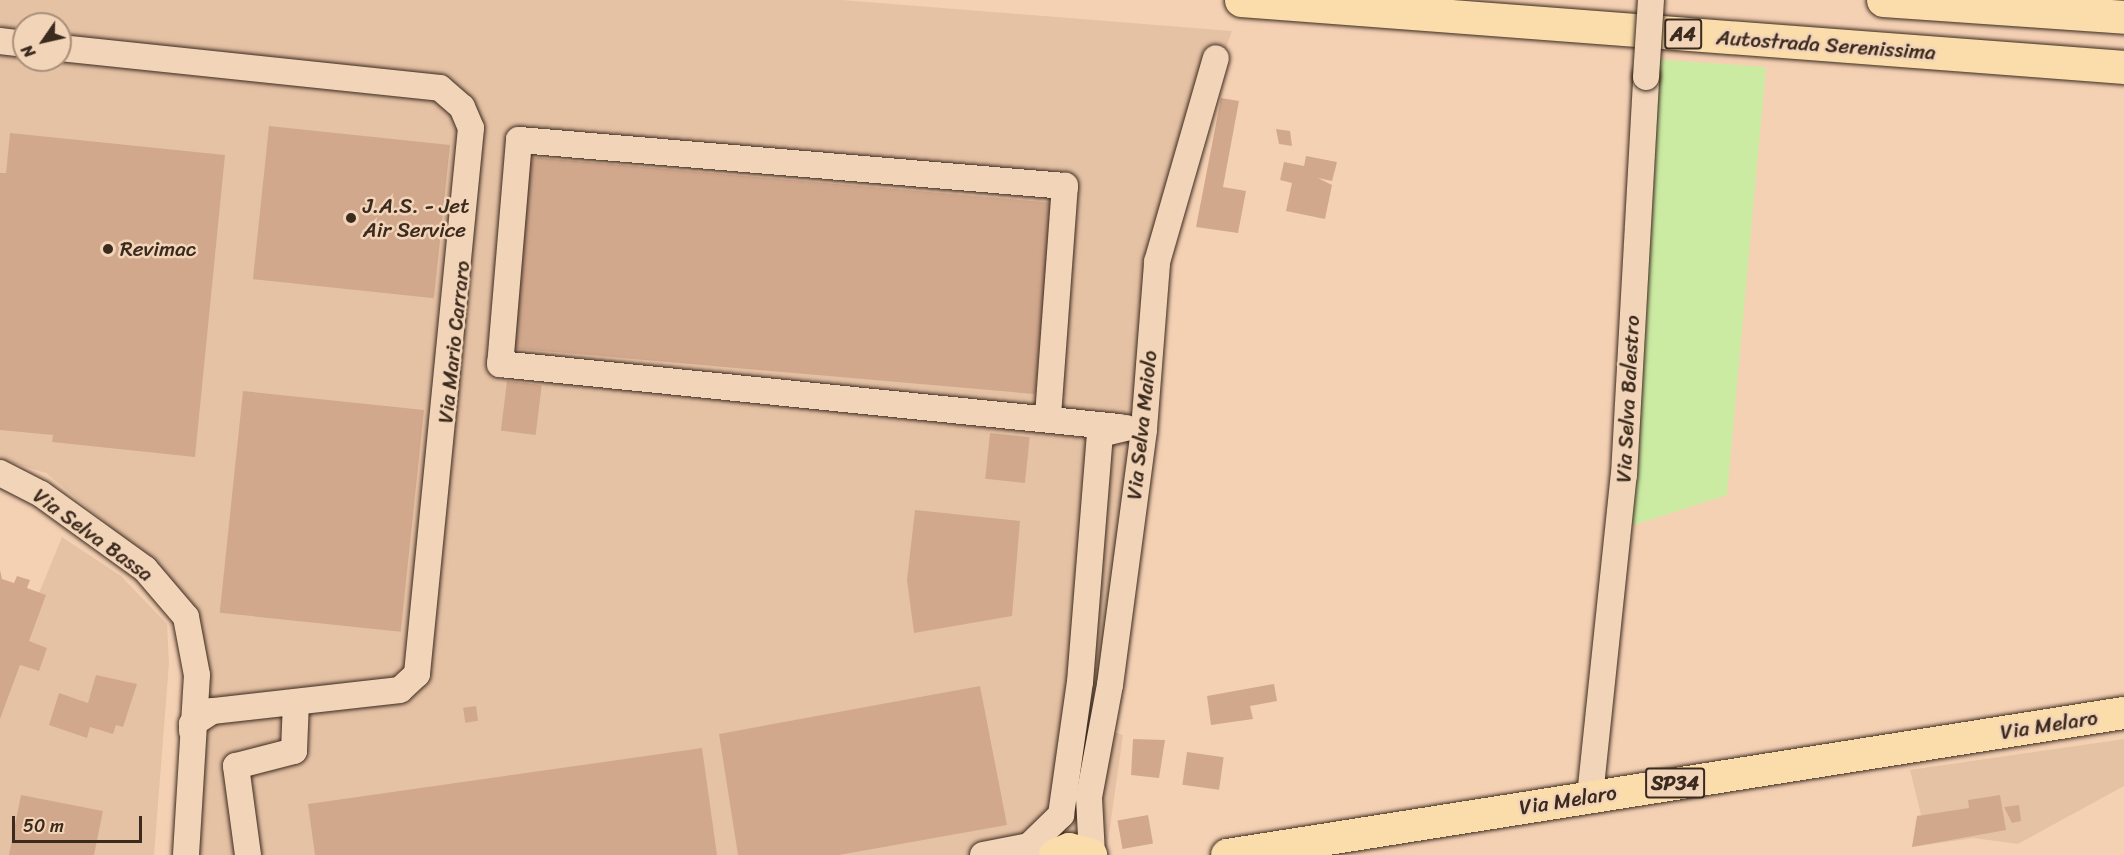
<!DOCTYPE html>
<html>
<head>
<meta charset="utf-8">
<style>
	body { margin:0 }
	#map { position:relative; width:2124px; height:855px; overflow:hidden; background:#f5d1b4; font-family:Sriracha,sans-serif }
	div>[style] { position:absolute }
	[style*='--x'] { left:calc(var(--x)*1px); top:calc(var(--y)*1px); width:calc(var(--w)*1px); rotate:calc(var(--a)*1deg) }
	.built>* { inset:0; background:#e6c2a5 }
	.green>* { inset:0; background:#cbeba3 }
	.building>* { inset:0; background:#d2a88d; transform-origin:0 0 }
	.roads { filter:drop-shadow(0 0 2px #3b2a1e) drop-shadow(0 0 2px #3b2a1e) }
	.minor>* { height:26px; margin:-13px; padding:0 13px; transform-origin:13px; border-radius:13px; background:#f2d4b8 }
	.major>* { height:32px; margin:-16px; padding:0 16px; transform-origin:16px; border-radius:16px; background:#fbddab }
	.highway>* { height:33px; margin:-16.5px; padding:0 16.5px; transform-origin:16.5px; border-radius:16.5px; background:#fbddab }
	.bridges { filter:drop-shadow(0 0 2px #3b2a1e) drop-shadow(0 0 2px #3b2a1e) }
	.minor-bridge>* { height:26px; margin:-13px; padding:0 13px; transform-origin:13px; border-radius:13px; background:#f2d4b8 }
	.dots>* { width:16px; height:16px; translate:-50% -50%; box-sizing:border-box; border:3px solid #f2d4b8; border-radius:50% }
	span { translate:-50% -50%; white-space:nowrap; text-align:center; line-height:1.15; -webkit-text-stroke:5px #f2d4b8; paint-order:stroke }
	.shield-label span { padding:2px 4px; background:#f2d4b8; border:2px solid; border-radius:4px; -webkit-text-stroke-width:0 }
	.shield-label { font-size:20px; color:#3b2a1e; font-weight:700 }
	.street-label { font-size:21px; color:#3b2a1e }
	.poi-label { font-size:21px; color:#3b2a1e }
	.left { translate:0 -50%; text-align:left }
	.north { position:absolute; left:12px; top:12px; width:60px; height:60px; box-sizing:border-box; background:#f2d4b8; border:2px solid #a9907a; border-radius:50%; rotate:236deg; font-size:16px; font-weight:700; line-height:24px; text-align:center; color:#3b2a1e }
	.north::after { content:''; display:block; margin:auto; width:21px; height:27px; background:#3b2a1e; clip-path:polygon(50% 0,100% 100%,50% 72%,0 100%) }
	.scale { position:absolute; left:12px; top:816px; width:130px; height:27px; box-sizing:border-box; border:3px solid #3b2a1e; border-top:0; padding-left:8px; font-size:18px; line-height:21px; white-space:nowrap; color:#3b2a1e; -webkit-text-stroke:4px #f2d4b8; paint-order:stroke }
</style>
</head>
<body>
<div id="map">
	<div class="built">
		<div style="clip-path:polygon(evenodd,0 0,842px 0,1232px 31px,1196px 130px,1178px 206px,1116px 578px,1114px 732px,1123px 735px,1106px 855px,194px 855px,206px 664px,143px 554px,46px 473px,0 459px,0 0,24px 24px,60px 24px,60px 60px,24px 60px,24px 24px)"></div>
		<div style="clip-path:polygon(62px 537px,121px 576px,167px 624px,169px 663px,154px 855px,0 855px,0 688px)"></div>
		<div style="clip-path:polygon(2124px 739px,2124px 786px,2018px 844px,1974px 838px,1912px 847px,1921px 815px,1910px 770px)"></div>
	</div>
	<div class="green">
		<div style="clip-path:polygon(1635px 58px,1766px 67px,1727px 495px,1609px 533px)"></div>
	</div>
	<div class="building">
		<div style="clip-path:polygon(1221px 98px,1239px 101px,1223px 187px,1246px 191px,1238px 233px,1196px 227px)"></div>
		<div style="left:269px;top:126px;width:182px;height:154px;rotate:6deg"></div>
		<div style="clip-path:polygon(1276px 129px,1290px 131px,1292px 146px,1279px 144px)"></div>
		<div style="clip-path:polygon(10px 133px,225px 155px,195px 457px,52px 442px,53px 435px,0 430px,0 173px,6px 173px)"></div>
		<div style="clip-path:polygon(1306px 156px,1337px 162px,1332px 181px,1318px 178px,1332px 185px,1325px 219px,1286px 211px,1292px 183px,1280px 180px,1284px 162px,1304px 166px)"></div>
		<div style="left:528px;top:157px;width:526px;height:192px;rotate:5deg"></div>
		<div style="left:507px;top:381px;width:35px;height:50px;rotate:7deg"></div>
		<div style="left:243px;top:391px;width:182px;height:223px;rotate:6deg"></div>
		<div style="left:990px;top:433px;width:40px;height:46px;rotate:6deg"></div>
		<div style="clip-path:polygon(915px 510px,1020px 521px,1012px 616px,914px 633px,907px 580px)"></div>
		<div style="clip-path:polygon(0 570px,2px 579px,14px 583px,17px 576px,30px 580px,27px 588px,46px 595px,29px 641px,47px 648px,39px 671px,20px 665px,0 719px)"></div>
		<div style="clip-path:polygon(96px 675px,137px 684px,123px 727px,116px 725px,113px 734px,90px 727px,87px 738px,49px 725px,59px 693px,88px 703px)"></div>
		<div style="clip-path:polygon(1274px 684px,1277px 701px,1250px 706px,1253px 719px,1211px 725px,1207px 696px)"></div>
		<div style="clip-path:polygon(980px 686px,1007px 825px,839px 855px,738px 855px,719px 734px)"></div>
		<div style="left:476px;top:706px;width:15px;height:13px;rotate:82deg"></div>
		<div style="clip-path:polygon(1133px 739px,1165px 740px,1159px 778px,1131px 775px)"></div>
		<div style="clip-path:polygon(702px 748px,717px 855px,315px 855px,308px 804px)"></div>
		<div style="left:1187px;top:752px;width:37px;height:33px;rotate:8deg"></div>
		<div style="clip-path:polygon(21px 795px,103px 811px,94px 855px,9px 855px)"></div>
		<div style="clip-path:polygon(2000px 795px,2006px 830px,1912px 847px,1917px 816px,1969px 808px,1968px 800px)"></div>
		<div style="clip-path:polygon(2019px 805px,2021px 821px,2012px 823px,2004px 807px)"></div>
		<div style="left:1148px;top:815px;width:29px;height:31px;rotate:80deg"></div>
	</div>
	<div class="roads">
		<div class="minor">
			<div style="--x:0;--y:41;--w:24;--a:7"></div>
			<div style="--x:60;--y:48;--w:382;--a:6"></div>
			<div style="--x:440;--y:88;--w:29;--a:41"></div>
			<div style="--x:462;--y:107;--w:23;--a:67"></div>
			<div style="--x:471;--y:128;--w:549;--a:95.65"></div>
			<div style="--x:417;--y:674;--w:23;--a:137"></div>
			<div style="--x:400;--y:690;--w:189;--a:173.6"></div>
			<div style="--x:212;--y:711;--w:24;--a:147"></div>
			<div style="--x:192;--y:724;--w:7;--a:90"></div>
			<div style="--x:1048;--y:416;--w:231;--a:-85.8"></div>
			<div style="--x:1065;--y:186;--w:548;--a:-175.18"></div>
			<div style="--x:519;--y:140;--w:225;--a:94.8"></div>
			<div style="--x:500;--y:364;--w:622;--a:5.81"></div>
			<div style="--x:0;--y:473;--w:46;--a:27.1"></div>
			<div style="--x:41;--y:494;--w:128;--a:35.8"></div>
			<div style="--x:145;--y:569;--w:63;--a:49.5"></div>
			<div style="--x:186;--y:617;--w:59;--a:79.3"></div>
			<div style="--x:197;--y:675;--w:180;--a:93.5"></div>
			<div style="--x:1590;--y:796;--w:323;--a:-84"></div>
			<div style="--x:1624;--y:475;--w:399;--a:-86.8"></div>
			<div style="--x:248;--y:855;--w:90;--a:-97.7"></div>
			<div style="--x:236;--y:766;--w:60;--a:-14.5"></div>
			<div style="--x:294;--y:751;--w:49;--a:-87.7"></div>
			<div style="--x:983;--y:855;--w:47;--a:-11.1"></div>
			<div style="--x:1029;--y:846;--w:45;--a:-44.1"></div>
			<div style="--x:1061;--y:815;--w:134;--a:-81.9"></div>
			<div style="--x:1080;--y:682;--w:249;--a:-85.4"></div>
			<div style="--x:1100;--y:434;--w:27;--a:-13"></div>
			<div style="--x:1092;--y:855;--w:58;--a:-93"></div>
			<div style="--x:1089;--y:797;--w:114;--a:-79.4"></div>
			<div style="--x:1110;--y:685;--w:258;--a:-82.4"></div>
			<div style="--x:1144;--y:429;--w:168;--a:-85.5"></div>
			<div style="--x:1157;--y:262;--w:212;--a:-73.9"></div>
		</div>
		<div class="major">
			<div style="--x:1055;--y:855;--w:15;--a:-23"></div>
			<div style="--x:1069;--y:849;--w:23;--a:15"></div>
			<div style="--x:1227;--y:855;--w:908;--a:-9"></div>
		</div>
		<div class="highway">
			<div style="--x:1241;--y:0;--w:886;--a:4.34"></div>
			<div style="--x:1883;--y:0;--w:242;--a:4"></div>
		</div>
	</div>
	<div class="bridges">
		<div class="minor-bridge">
			<div style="--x:1646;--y:77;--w:77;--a:-86.3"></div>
		</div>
	</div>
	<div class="dots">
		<div style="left:351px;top:218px;background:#3b2a1e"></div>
		<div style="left:108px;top:249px;background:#3b2a1e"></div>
	</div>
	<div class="shield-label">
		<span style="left:1683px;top:34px">A4</span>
		<span style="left:1675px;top:783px">SP34</span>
	</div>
	<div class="street-label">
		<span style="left:1826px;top:45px;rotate:4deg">Autostrada Serenissima</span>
		<span style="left:454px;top:342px;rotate:-84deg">Via Mario Carraro</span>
		<span style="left:1628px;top:399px;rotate:-87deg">Via Selva Balestro</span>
		<span style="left:1142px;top:425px;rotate:-84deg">Via Selva Maiolo</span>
		<span style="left:93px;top:535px;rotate:36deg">Via Selva Bassa</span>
		<span style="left:2049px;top:725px;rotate:-9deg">Via Melaro</span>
		<span style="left:1568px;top:800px;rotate:-9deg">Via Melaro</span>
	</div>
	<div class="poi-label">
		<span class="left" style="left:363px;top:218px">J.A.S. - Jet<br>Air Service</span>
		<span class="left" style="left:120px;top:249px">Revimac</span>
	</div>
	<div class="north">N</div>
	<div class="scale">50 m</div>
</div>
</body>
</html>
